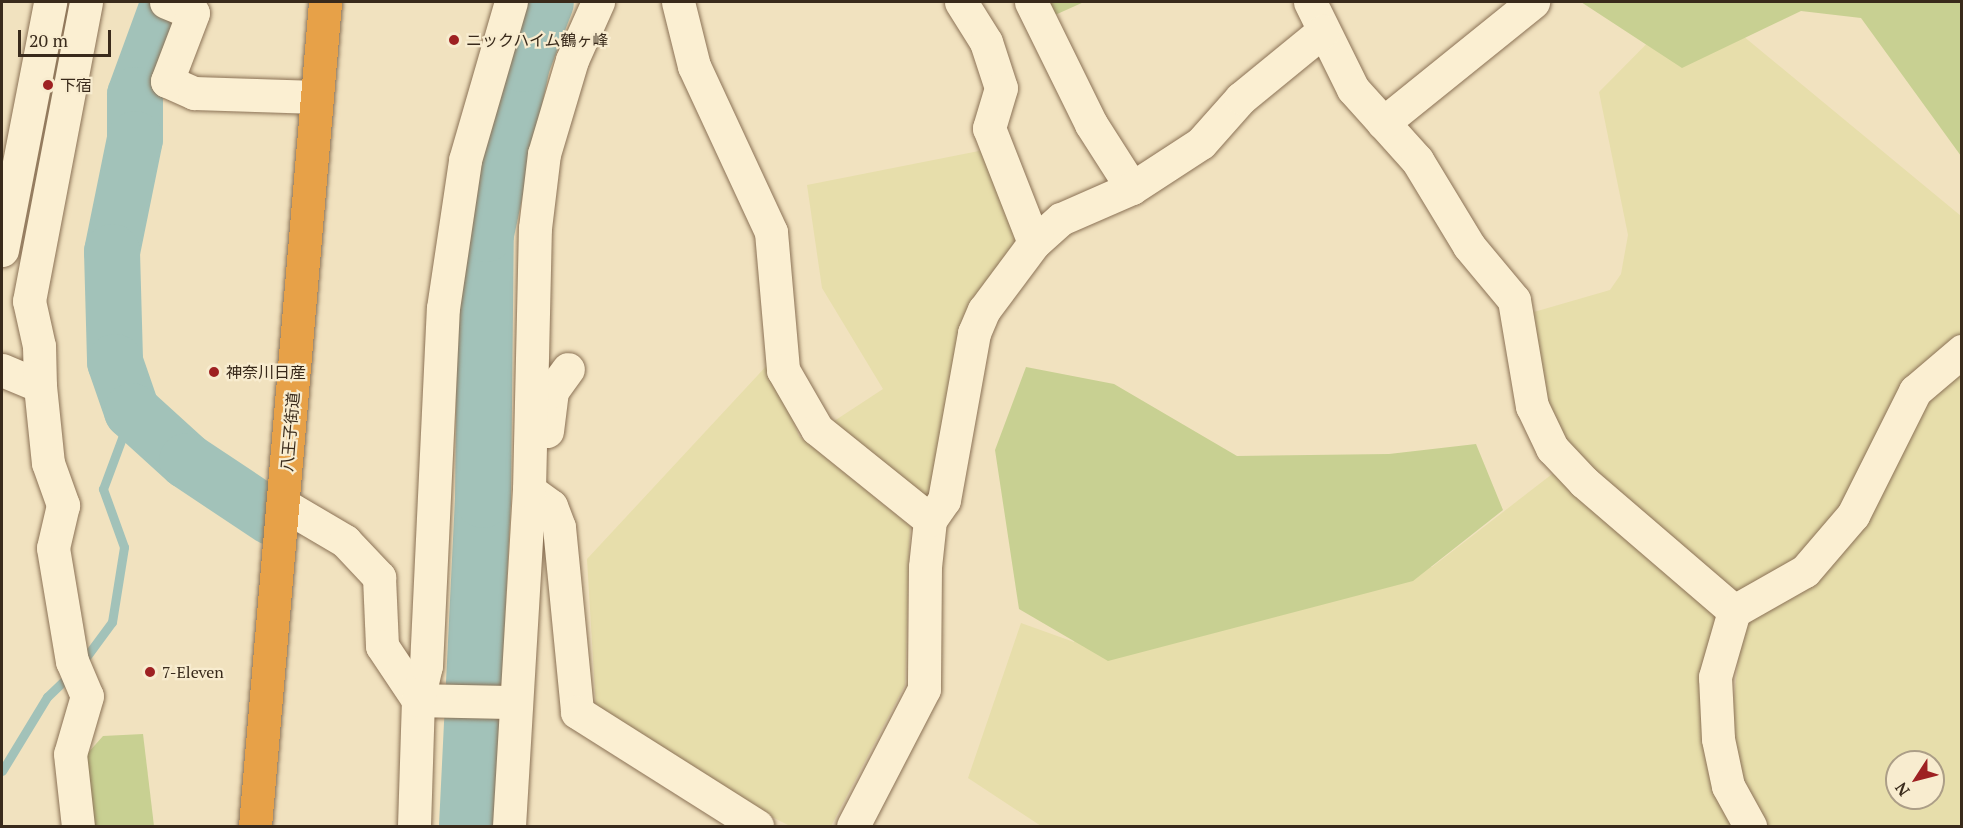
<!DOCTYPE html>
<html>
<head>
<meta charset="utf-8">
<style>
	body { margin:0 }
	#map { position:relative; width:1963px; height:828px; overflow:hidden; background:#f1e2bf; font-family:"PT Serif","Noto Sans JP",serif }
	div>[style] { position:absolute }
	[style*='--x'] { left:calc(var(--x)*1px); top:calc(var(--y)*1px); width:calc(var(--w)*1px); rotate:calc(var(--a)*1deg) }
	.farmland>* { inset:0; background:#e7deab }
	.green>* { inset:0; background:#c8d092 }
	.stream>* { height:9px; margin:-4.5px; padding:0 4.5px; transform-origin:4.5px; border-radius:4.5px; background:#a2c2b9 }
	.river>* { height:56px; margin:-28px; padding:0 28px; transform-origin:28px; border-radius:28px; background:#a2c2b9 }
	.roads { filter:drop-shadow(0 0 2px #8b7256) drop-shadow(0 0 2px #8b7256) }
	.minor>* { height:33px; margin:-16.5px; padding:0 16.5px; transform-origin:16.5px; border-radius:16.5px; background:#fbefd2 }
	.highway>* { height:33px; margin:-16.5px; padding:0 16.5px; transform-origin:16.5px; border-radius:16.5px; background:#e7a148 }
	.dots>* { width:16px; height:16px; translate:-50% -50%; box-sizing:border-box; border:3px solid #f8eccf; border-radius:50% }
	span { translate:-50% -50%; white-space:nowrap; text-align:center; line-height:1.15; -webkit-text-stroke:4.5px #f8eccf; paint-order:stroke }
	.poi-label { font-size:16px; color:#392a1b }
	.left { translate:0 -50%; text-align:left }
	.street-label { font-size:16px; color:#392a1b }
	.frame { position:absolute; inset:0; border:3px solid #392a1b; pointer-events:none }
	.north { position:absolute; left:1885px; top:750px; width:60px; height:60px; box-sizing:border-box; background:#f8eccf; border:2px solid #ac9e87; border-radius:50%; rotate:234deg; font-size:16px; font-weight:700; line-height:24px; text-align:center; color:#392a1b }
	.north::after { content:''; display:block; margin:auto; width:21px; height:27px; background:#9e2122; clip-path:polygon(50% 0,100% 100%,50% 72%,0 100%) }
	.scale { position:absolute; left:18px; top:30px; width:93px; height:27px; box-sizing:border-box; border:3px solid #392a1b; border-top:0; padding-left:8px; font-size:18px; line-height:21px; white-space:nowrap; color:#392a1b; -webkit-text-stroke:4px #f8eccf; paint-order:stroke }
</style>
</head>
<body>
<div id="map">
	<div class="farmland">
		<div style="clip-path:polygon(evenodd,1688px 2px,1702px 2px,1961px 216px,1961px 826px,1770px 826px,1750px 814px,1729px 745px,1742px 624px,1553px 436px,1527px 314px,1610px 290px,1621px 274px,1628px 235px,1599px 92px,1688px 2px,1897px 762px,1933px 762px,1933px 798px,1897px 798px,1897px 762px)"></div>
		<div style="clip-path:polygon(989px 149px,1021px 245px,940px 483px,925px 506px,825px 427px,883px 389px,822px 288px,807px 185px)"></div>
		<div style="clip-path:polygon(770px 362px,799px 436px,910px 526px,905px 685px,831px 826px,790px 826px,716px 789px,596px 709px,587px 559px)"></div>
		<div style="clip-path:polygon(1560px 468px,1721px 614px,1740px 826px,1041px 826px,968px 778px,1021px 623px,1074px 642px,1085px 580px,1253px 551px,1432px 567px)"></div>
	</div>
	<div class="green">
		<div style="clip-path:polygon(1051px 2px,1084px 2px,1046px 19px)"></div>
		<div style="clip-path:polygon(1581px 2px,1961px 2px,1961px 156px,1861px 18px,1801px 11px,1682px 68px)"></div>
		<div style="clip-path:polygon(1026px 367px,1114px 384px,1237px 456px,1389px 454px,1476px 444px,1503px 510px,1413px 581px,1108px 661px,1019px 609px,995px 450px)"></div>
		<div style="clip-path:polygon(143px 734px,154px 826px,90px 826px,80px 762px,103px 736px)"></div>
	</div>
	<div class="stream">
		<div style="--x:81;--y:664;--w:52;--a:-53.6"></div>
		<div style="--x:112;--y:622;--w:76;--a:-80.9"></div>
		<div style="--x:124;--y:547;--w:62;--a:-109.9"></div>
		<div style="--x:103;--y:489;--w:83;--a:-69.6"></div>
		<div style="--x:2;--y:771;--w:87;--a:-58.7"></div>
		<div style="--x:47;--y:697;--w:35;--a:-44"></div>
	</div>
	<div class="river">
		<div style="--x:169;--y:2;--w:99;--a:110.1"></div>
		<div style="--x:135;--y:95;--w:44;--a:90"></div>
		<div style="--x:135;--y:139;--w:115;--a:101.5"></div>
		<div style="--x:112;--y:252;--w:110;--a:88.4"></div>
		<div style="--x:115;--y:362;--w:52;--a:70.9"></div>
		<div style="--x:132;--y:411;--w:74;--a:42.3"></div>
		<div style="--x:187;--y:461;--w:101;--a:33.7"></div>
		<div style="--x:467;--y:826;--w:326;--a:-87.2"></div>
		<div style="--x:483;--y:500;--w:266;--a:-89.4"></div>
		<div style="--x:486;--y:234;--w:174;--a:-78"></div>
		<div style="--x:522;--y:64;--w:66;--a:-68.8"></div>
	</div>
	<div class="roads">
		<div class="minor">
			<div style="--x:166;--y:2;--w:29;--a:22"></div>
			<div style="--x:193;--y:13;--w:73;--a:110.9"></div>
			<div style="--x:167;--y:81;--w:30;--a:24"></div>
			<div style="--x:194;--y:93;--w:123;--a:1.9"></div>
			<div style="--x:678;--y:2;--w:66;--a:76"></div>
			<div style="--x:694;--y:66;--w:183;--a:65.1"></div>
			<div style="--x:771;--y:232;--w:139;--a:85"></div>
			<div style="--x:783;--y:370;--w:68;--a:60"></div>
			<div style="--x:817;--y:429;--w:145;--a:38.8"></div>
			<div style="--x:930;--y:520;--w:47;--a:96.1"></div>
			<div style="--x:925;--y:567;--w:122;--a:90.5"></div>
			<div style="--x:924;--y:689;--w:154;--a:117.4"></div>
			<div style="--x:961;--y:2;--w:47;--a:58"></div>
			<div style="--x:986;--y:42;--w:48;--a:71.9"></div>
			<div style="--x:1001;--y:88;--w:42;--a:106.7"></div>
			<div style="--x:989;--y:128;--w:123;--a:68.6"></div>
			<div style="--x:1031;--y:2;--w:136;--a:63.8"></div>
			<div style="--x:1091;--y:124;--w:76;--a:57.4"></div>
			<div style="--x:1310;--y:2;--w:97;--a:63.7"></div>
			<div style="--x:1353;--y:89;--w:96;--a:48"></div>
			<div style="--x:1417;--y:160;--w:100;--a:58.8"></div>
			<div style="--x:1469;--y:246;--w:70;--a:50.2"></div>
			<div style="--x:1514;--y:300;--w:108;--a:80.4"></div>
			<div style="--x:1532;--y:406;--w:47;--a:64.5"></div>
			<div style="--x:1552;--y:448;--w:47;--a:46.7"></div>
			<div style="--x:1584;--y:482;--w:198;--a:40.7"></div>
			<div style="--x:1734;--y:611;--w:69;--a:106.1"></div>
			<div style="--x:1715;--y:677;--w:62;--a:87.2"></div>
			<div style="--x:1718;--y:739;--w:48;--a:78"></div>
			<div style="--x:1728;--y:786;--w:46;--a:61.2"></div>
			<div style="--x:1383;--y:123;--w:193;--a:-38.9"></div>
			<div style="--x:2;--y:250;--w:253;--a:-79"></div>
			<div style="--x:2;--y:370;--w:41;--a:22.8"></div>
			<div style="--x:40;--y:386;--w:77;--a:84.1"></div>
			<div style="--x:48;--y:463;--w:45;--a:70.3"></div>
			<div style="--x:63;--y:505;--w:44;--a:103.1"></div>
			<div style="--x:53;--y:548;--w:115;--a:80.5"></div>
			<div style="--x:72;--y:661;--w:38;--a:67"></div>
			<div style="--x:87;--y:696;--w:60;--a:106.3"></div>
			<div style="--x:70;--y:754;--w:72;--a:83.7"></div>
			<div style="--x:40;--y:386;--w:40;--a:-91.4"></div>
			<div style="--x:39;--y:346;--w:46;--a:-102.5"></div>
			<div style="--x:29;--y:301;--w:304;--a:-79.2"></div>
			<div style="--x:547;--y:431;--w:40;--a:-82.9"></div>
			<div style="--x:552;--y:391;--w:27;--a:-54"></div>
			<div style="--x:529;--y:490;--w:27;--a:36"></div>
			<div style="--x:551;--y:506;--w:22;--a:69"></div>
			<div style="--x:559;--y:527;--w:186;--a:84.4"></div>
			<div style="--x:577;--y:712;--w:213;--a:32.3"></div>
			<div style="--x:284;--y:505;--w:71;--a:30.5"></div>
			<div style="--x:345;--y:541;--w:50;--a:46.6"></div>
			<div style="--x:379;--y:577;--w:69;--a:87.5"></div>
			<div style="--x:382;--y:646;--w:65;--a:56.3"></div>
			<div style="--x:418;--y:700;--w:98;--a:1.2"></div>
			<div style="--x:930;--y:520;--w:24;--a:-55"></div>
			<div style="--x:944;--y:500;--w:170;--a:-79.8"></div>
			<div style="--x:974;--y:333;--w:25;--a:-67"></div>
			<div style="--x:984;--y:310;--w:84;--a:-53.3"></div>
			<div style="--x:1034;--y:243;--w:36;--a:-42"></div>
			<div style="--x:1061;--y:219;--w:77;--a:-23.6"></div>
			<div style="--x:1132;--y:188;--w:82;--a:-33.1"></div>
			<div style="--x:1201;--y:143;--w:60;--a:-48.4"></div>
			<div style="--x:1241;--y:98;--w:106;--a:-39.3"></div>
			<div style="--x:1734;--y:611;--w:81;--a:-29.4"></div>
			<div style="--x:1805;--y:571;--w:74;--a:-49.4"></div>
			<div style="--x:1853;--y:515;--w:139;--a:-63.4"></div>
			<div style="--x:1915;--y:391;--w:62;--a:-40.4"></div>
			<div style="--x:414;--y:826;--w:126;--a:-88.2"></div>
			<div style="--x:418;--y:700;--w:35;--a:-77"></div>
			<div style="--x:426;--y:666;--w:358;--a:-87.3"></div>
			<div style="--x:443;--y:308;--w:150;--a:-81.5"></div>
			<div style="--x:465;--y:160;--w:165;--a:-73.8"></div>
			<div style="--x:509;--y:826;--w:337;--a:-86.6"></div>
			<div style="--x:529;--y:490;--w:262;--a:-88.7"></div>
			<div style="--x:535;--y:228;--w:75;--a:-83.1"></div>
			<div style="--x:544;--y:154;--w:98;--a:-73.4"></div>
			<div style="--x:572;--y:60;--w:64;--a:-65.9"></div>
		</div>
		<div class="highway">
			<div style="--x:255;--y:826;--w:827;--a:-85.14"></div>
		</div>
	</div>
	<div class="dots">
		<div style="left:454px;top:40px;background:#9e2122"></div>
		<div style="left:48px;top:85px;background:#9e2122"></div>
		<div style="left:214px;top:372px;background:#9e2122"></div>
		<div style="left:150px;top:672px;background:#9e2122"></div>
	</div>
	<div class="poi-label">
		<span class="left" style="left:466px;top:40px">ニックハイム鶴ヶ峰</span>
		<span class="left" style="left:60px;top:85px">下宿</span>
		<span class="left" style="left:226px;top:372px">神奈川日産</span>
		<span class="left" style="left:162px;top:672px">7-Eleven</span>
	</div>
	<div class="street-label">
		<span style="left:290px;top:432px;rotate:-85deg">八王子街道</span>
	</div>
	<div class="frame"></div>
	<div class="north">N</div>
	<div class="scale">20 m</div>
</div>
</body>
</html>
